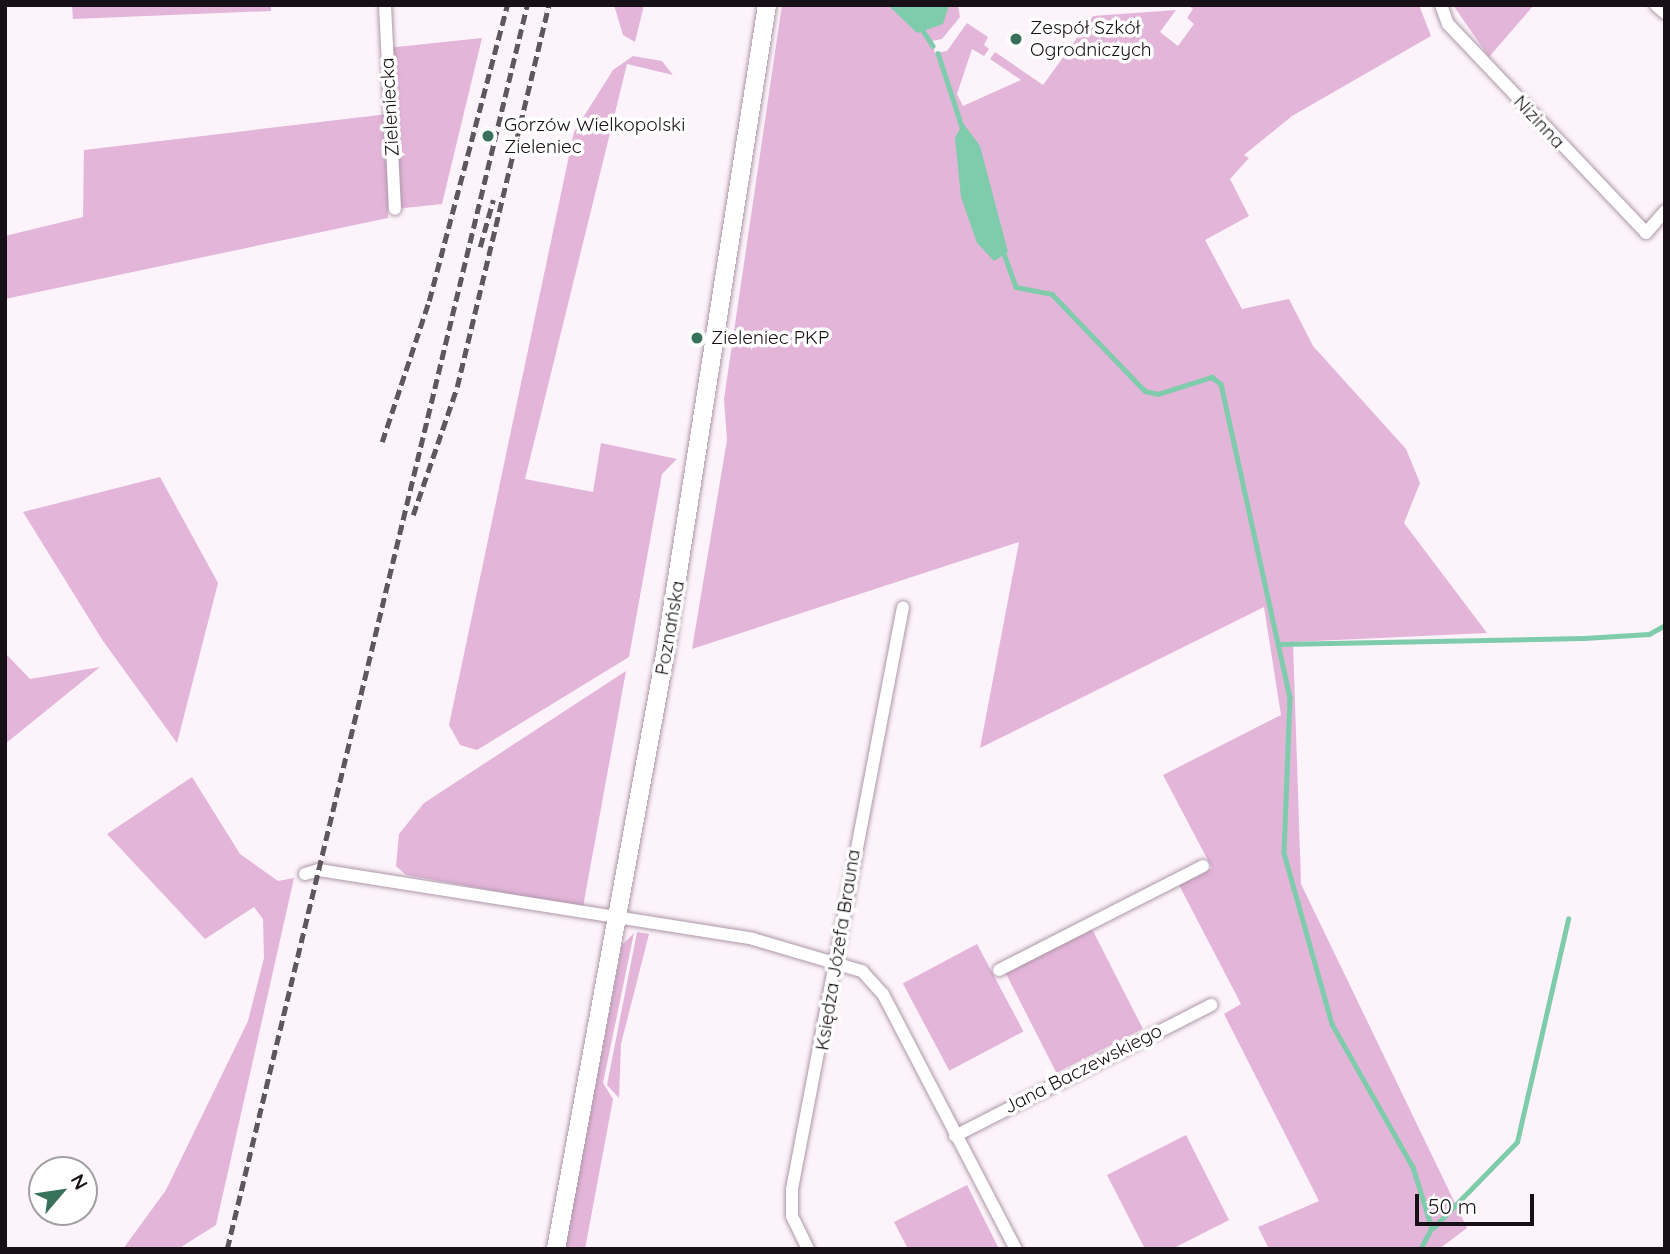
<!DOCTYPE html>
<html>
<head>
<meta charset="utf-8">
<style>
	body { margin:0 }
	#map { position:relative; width:1670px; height:1254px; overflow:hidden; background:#fdf3fa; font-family:Quicksand,sans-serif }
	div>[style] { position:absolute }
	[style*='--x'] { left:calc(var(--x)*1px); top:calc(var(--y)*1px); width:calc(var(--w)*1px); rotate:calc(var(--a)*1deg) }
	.green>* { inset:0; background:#e3b5d9; transform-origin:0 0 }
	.water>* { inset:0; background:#7eccab }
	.stream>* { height:4.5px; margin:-2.25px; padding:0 2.25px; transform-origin:2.25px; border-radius:2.25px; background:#7eccab }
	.roads { filter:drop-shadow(0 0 2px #ad97a8) drop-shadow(0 0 2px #ad97a8) }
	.street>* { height:12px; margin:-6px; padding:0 6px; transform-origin:6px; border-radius:6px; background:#fff }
	.secondary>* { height:18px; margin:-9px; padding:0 9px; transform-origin:9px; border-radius:9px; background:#fff }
	.rail>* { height:4.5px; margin-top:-2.25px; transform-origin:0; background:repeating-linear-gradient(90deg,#5e575d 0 10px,transparent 0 15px) }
	.dots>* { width:19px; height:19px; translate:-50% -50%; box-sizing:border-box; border:4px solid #fff; border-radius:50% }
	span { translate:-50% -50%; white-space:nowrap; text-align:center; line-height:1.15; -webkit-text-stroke:7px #fff; paint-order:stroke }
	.poi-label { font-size:19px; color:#171016 }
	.left { translate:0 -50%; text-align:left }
	.street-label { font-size:19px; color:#171016 }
	.frame { position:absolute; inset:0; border:7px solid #171016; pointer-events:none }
	.north { position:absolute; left:28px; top:1156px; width:70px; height:70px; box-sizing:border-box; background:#fff; border:2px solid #a29fa2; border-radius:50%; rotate:61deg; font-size:19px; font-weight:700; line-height:28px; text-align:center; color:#171016 }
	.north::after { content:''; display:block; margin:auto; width:24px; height:32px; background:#38725a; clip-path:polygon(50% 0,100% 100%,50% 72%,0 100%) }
	.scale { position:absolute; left:1415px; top:1194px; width:119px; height:32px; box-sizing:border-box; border:4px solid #171016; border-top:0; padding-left:9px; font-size:21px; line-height:24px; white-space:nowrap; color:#171016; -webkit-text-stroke:5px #fff; paint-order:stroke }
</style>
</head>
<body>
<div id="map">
	<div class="green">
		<div style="clip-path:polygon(72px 5px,271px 5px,271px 11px,73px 19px)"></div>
		<div style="clip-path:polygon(614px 5px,644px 5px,635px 42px,623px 35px)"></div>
		<div style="clip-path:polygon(782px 5px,958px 5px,960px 17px,942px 39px,932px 41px,935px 53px,947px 51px,967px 23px,988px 37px,984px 45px,989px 49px,984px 56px,972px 49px,957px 94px,963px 106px,1021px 80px,990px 59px,995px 52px,1043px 85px,1093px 16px,1176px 10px,1160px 32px,1178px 46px,1194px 24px,1187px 18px,1193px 9px,1188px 5px,1419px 5px,1431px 36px,1292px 116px,1244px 155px,1249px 158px,1230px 179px,1249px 216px,1205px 240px,1242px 309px,1289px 299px,1313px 346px,1406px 449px,1420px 483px,1404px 523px,1487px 633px,1293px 642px,1301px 884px,1467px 1228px,1439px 1249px,1269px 1249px,1258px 1227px,1319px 1201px,1224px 1014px,1241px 1004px,1179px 885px,1212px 868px,1163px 775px,1281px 715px,1264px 607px,980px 748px,1019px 542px,692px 649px,727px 440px,724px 399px)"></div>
		<div style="clip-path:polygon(1453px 5px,1534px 5px,1489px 57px)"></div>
		<div style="clip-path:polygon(482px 38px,442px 204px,395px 209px,387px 48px)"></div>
		<div style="clip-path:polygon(633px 56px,662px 61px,673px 75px,627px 64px,525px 479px,593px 492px,601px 443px,677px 459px,662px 474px,629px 657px,477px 750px,460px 745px,449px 725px,574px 132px,613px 70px)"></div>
		<div style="clip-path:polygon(388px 114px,388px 218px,5px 299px,5px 236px,83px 217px,84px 150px)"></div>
		<div style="clip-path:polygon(160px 477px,218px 583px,177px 743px,103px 641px,23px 512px)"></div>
		<div style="clip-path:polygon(5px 653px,30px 679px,100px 667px,5px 744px)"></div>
		<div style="clip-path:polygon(626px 671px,583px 907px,406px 875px,396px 866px,399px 834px,424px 803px)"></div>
		<div style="clip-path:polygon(192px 777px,240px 854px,278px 881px,294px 878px,216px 1225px,178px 1249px,123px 1249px,166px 1190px,248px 1021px,264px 958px,263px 919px,254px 907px,205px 939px,107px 834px)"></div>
		<div style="left:1092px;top:929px;width:112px;height:97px;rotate:63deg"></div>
		<div style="clip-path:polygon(637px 932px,649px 934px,621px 1044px,619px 1098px,607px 1085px)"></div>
		<div style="clip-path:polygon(634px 933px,603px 1083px,613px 1099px,585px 1249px,565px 1249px,622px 945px)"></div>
		<div style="left:977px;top:944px;width:99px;height:84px;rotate:62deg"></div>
		<div style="clip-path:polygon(1186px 1135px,1229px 1220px,1172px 1249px,1145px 1249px,1107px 1175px)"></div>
		<div style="clip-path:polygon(967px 1185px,999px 1249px,908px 1249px,894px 1222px)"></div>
	</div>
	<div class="water">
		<div style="clip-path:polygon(888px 5px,949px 5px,943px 24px,917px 33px)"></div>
		<div style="clip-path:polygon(963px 123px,980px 146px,1008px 252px,994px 261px,977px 243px,961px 197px,955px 138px)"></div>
	</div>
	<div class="stream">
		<div style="--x:922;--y:29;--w:20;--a:57"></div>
		<div style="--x:938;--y:53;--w:81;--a:72"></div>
		<div style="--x:1003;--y:251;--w:38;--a:70"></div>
		<div style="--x:1016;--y:287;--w:37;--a:11"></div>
		<div style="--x:1052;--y:294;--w:134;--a:46.2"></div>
		<div style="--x:1145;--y:391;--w:13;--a:13"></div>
		<div style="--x:1158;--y:394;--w:57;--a:-17.5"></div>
		<div style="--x:1212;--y:377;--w:11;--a:38"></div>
		<div style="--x:1221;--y:384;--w:321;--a:77.6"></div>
		<div style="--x:1290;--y:697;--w:156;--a:92.2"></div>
		<div style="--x:1284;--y:853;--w:178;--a:74.3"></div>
		<div style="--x:1332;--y:1024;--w:164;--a:60.5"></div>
		<div style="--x:1413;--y:1167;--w:64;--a:72.7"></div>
		<div style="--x:1432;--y:1228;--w:24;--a:118"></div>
		<div style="--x:1278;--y:644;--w:306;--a:-1.1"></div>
		<div style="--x:1584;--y:638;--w:65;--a:-3.5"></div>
		<div style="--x:1649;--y:634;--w:18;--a:-29"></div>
		<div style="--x:1433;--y:1228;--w:120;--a:-45.7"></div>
		<div style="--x:1517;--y:1142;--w:229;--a:-77.1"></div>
	</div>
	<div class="roads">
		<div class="street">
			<div style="--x:385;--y:5;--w:204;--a:87.2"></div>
			<div style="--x:1441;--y:5;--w:20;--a:70"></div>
			<div style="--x:1448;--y:24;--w:288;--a:46.5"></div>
			<div style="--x:1646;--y:233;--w:29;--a:-49"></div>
			<div style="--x:1656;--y:5;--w:12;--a:42"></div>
			<div style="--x:305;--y:874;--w:15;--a:-16"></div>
			<div style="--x:319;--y:870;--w:439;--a:9"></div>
			<div style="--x:753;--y:939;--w:114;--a:16.4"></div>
			<div style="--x:862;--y:971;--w:31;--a:48"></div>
			<div style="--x:883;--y:994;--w:288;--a:62.5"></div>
			<div style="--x:999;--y:970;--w:229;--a:-27"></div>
			<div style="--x:955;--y:1136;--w:288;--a:-27.1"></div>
			<div style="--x:808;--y:1249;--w:37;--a:-116"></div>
			<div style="--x:792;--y:1216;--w:27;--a:-90"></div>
			<div style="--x:792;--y:1189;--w:592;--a:-79.2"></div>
		</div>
		<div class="secondary">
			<div style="--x:556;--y:1249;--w:604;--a:-79.6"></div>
			<div style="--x:665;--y:655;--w:658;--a:-81.08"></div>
		</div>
	</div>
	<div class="rail">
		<div style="--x:480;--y:247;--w:49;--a:-74.5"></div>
		<div style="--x:382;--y:442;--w:149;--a:-71.6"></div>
		<div style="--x:429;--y:301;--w:306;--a:-75.2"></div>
		<div style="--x:413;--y:515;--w:135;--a:-71"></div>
		<div style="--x:457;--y:387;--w:393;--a:-76.5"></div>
		<div style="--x:227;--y:1249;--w:1280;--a:-76.44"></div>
	</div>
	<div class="dots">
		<div style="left:1016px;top:39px;background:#38725a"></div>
		<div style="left:488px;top:136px;background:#38725a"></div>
		<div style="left:697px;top:338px;background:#38725a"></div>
	</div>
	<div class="poi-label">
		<span class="left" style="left:1030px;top:39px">Zespół Szkół<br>Ogrodniczych</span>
		<span class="left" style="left:504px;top:136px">Gorzów Wielkopolski<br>Zieleniec</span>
		<span class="left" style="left:711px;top:338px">Zieleniec PKP</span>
	</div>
	<div class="street-label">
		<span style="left:390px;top:107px;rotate:-93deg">Zieleniecka</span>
		<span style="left:1539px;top:122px;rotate:47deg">Nizinna</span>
		<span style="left:670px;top:628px;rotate:-80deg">Poznańska</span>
		<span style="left:838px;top:950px;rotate:-81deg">Księdza Józefa Brauna</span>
		<span style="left:1083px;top:1069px;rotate:-27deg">Jana Baczewskiego</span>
	</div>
	<div class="frame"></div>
	<div class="north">N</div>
	<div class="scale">50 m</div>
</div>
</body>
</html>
